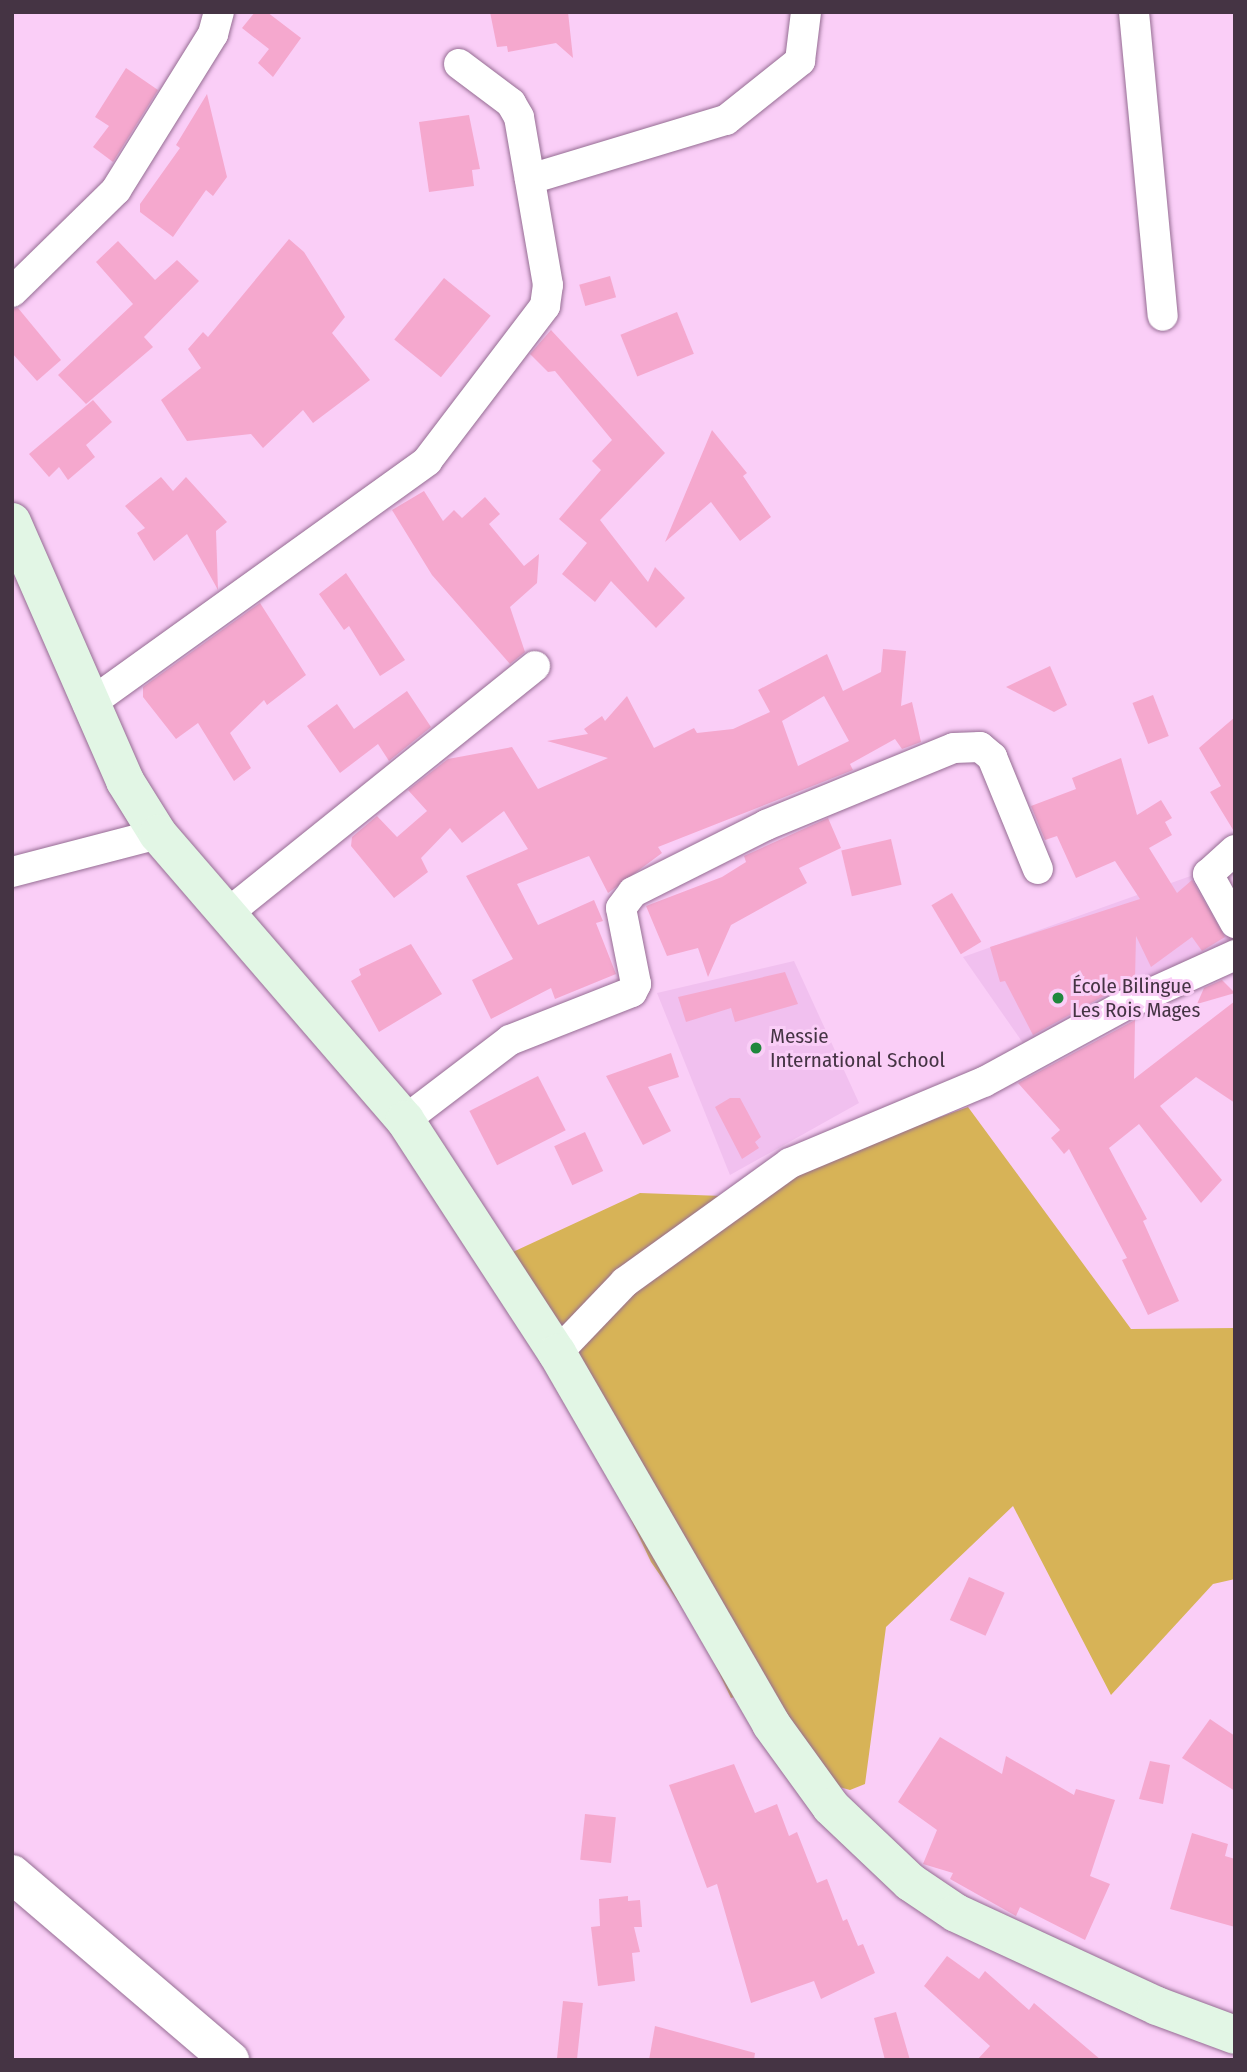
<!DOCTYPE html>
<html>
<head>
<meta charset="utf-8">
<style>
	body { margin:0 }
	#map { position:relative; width:1247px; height:2072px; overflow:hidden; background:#facef7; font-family:"Fira Sans Condensed",sans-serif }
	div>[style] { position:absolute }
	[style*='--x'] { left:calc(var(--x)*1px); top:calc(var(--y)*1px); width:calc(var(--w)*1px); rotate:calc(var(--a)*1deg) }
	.built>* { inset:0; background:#f1c0ef }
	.green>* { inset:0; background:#d7b357 }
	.building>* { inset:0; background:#f5a8ce; transform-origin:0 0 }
	.roads { filter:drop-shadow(0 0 2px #956d93) drop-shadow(0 0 2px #956d93) }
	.minor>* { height:30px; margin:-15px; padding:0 15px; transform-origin:15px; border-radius:15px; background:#fff }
	.tertiary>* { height:38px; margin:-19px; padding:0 19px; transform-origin:19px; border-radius:19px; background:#fff }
	.secondary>* { height:38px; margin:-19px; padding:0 19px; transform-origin:19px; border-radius:19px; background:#e2f6e5 }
	.dots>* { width:19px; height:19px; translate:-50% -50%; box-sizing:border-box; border:4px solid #facef7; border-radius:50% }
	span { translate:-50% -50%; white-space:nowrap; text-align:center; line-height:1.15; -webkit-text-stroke:6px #facef7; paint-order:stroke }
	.poi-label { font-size:21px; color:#453444 }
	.left { translate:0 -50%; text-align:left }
	.frame { position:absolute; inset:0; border:14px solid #453444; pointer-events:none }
</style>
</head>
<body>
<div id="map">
	<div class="built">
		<div style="clip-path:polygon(1199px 873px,1235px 923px,1235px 946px,1035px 1039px,1023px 1043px,963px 957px)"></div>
		<div style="clip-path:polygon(794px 961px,859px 1103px,730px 1175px,657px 993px)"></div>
	</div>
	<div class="green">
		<div style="clip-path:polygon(968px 1107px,1131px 1329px,1235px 1328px,1235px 1579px,1213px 1584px,1111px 1695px,1013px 1506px,886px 1627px,865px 1784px,850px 1790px,832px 1785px,760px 1690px,731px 1698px,701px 1635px,651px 1562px,623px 1503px,485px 1265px,640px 1193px,722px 1196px)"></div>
	</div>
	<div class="building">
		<div style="clip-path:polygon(255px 12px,267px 12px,301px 38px,273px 77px,258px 63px,269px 49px,242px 28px)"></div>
		<div style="clip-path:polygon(490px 12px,568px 12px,573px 58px,556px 43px,508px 52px,507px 46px,497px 47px)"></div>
		<div style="clip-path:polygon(126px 68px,158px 90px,113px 162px,93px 147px,109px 126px,95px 117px)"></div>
		<div style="clip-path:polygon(207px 94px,227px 177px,213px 196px,206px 190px,173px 237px,140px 212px,140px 204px,180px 148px,176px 145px)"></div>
		<div style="clip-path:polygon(469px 115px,480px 169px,472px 170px,474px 186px,429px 192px,419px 122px)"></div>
		<div style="clip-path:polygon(289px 239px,304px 252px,345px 317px,332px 333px,370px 380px,313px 423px,303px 410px,263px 448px,251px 434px,187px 441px,161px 400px,201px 368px,188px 349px,203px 332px,208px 337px)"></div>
		<div style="clip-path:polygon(118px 241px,155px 280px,177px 260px,199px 281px,144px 337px,153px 347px,86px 404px,58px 375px,133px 304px,96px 262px)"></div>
		<div style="left:610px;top:276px;width:22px;height:32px;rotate:74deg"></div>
		<div style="left:444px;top:278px;width:60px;height:79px;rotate:39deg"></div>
		<div style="clip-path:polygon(18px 308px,61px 360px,37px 381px,12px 353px,12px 309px)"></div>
		<div style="left:677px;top:312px;width:45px;height:61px;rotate:68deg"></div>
		<div style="clip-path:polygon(551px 330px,665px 453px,600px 520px,648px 582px,655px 567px,685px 598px,656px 628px,611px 581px,595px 602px,562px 574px,587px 543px,559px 519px,601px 470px,592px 461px,612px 440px,555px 371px,548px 372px,530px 354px)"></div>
		<div style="clip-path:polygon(93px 400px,112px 422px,86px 445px,95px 457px,68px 480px,59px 467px,49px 477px,29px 454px)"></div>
		<div style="clip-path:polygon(712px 430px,747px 473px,743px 476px,771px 517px,740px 541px,711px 502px,665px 542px)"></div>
		<div style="clip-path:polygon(161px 477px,173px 491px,186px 477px,227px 522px,216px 531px,218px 590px,187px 534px,154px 561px,137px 533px,145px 528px,125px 506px)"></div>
		<div style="clip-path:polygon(424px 491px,443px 521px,454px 510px,462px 518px,485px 497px,500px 514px,489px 524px,524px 566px,539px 554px,537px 583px,510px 607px,525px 652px,510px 664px,432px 575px,392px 510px)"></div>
		<div style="clip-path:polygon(346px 573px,405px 660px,380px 676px,349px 626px,344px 630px,319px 594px)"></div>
		<div style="clip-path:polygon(260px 603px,306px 675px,267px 705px,264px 700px,230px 733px,251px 768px,234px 781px,198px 723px,176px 739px,143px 697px,143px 687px)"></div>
		<div style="clip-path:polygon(evenodd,883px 649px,906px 651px,901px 706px,912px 702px,921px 742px,902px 749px,895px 739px,850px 764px,853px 770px,658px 847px,662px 853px,608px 893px,589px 856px,517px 884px,538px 925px,594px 900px,603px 921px,596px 923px,616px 974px,555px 999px,551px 988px,491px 1019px,472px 980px,513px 959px,466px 876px,528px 849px,504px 811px,462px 843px,450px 828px,421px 858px,428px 872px,394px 898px,351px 846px,352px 837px,377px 816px,397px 837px,427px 811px,408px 790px,448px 759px,512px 747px,538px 789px,608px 758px,547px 741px,588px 734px,584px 729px,602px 716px,605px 721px,627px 696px,654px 748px,694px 728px,697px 733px,733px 729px,770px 712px,758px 690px,827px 654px,843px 691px,881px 672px,883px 649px,824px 696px,849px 741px,798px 766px,782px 721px,824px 696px)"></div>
		<div style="clip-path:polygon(1050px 666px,1067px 705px,1054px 712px,1006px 687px)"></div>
		<div style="clip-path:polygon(407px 691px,431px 727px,389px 761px,378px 744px,340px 773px,307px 726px,337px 704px,354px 729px)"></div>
		<div style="left:1153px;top:695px;width:44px;height:22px;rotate:69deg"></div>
		<div style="clip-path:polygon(1235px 717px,1235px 833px,1210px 792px,1221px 786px,1199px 748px)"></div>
		<div style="clip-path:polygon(1121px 758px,1137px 815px,1161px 800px,1172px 818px,1165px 822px,1172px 835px,1149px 848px,1177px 893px,1192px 880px,1225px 937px,1202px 951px,1192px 937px,1151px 967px,1136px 936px,1135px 979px,1033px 1035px,1005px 981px,1000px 982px,990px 947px,1140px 899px,1115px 861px,1076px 878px,1057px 836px,1045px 840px,1031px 806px,1076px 789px,1072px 778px)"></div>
		<div style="clip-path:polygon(828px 818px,841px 848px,799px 868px,807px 883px,731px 925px,708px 977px,698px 948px,667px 956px,646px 906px,722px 877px,746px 862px,744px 856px)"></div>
		<div style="left:891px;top:839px;width:47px;height:51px;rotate:77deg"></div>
		<div style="left:952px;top:893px;width:57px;height:24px;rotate:59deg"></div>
		<div style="clip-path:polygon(411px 944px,442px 994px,379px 1032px,351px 981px,361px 975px,359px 969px)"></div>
		<div style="clip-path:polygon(785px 972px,798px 1004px,735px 1022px,731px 1008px,686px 1022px,678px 997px)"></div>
		<div style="clip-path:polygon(1222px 980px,1235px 993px,1197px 1004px,1204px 988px)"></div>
		<div style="clip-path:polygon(1235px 1001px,1235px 1103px,1196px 1077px,1160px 1106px,1222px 1180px,1201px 1203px,1139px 1124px,1109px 1148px,1147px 1219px,1143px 1221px,1179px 1301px,1148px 1315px,1122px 1260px,1127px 1258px,1069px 1149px,1064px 1154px,1051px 1138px,1060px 1130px,1018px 1083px,1135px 1020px,1134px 1079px)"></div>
		<div style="clip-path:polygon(671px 1053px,679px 1077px,648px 1087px,671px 1131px,643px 1145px,606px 1076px)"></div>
		<div style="left:538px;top:1076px;width:61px;height:77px;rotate:63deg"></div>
		<div style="clip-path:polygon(730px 1098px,740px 1098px,761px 1137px,755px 1142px,759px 1148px,742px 1159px,715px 1107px)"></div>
		<div style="left:585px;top:1132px;width:43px;height:34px;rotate:65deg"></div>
		<div style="left:969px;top:1577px;width:39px;height:47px;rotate:24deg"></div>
		<div style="clip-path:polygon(1210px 1719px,1235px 1736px,1235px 1791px,1182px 1758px)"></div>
		<div style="clip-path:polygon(940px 1737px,1002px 1774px,1006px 1756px,1074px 1795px,1076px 1789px,1115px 1800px,1090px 1876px,1110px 1884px,1085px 1940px,1020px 1907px,1016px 1916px,950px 1879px,953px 1873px,923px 1864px,937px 1830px,898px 1802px)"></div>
		<div style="clip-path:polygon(1150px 1761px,1170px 1765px,1163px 1804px,1139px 1799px)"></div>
		<div style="clip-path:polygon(734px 1764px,755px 1813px,777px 1804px,789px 1836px,797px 1832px,817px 1883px,827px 1879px,843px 1921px,847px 1919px,858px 1946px,863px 1944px,875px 1973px,821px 1999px,814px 1981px,751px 2003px,717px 1884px,707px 1888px,669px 1785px)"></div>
		<div style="left:585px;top:1814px;width:31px;height:46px;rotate:6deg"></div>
		<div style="clip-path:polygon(1192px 1833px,1228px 1844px,1225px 1856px,1235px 1859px,1235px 1927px,1170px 1909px)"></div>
		<div style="clip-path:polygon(628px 1896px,628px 1901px,640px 1900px,642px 1927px,634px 1927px,640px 1952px,632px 1953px,635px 1981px,598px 1986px,591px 1927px,600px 1926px,599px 1899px)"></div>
		<div style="clip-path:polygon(947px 1956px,979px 1979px,985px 1971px,1029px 2010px,1034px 2003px,1101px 2060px,977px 2060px,990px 2046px,924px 1986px)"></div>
		<div style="left:563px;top:2001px;width:20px;height:60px;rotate:6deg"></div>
		<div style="clip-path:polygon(896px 2012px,910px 2060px,885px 2060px,874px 2018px)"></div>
		<div style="clip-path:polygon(655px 2026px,755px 2053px,754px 2060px,649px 2060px)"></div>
	</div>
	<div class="roads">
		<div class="minor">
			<div style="--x:1134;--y:12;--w:305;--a:84.6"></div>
			<div style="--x:530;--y:179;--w:205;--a:-16.8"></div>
			<div style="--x:726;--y:120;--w:95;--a:-38.6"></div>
			<div style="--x:800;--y:61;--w:49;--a:-83"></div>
			<div style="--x:12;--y:292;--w:146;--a:-44.4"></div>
			<div style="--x:116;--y:190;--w:184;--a:-58.1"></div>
			<div style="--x:213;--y:34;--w:23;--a:-75"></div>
			<div style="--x:88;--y:705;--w:418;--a:-35.7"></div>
			<div style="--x:427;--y:461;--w:195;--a:-52.7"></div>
			<div style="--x:545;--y:306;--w:21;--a:-82"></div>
			<div style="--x:548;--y:285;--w:170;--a:-99.8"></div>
			<div style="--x:519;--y:117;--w:16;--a:-120"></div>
			<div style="--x:511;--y:103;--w:65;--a:-143.1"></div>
			<div style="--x:1235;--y:850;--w:36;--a:138"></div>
			<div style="--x:1208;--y:874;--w:56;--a:61.1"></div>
			<div style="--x:12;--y:872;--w:151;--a:-14.6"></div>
			<div style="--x:228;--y:913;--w:394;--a:-38.8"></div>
			<div style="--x:405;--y:1120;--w:132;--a:-37.3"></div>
			<div style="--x:510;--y:1040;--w:131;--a:-21.5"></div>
			<div style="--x:632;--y:992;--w:9;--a:-63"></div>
			<div style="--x:636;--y:984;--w:77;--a:-101.2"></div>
			<div style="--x:621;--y:908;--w:20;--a:-53"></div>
			<div style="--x:633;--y:892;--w:149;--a:-26.7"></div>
			<div style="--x:766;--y:825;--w:203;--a:-22.3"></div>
			<div style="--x:954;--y:748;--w:26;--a:-2"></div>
			<div style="--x:980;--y:747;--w:16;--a:40"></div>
			<div style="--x:992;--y:757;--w:121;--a:67.7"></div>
			<div style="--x:557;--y:1353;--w:98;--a:-46.2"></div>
			<div style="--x:625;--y:1282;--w:203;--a:-35.8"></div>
			<div style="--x:790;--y:1163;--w:210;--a:-22.7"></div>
			<div style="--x:984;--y:1082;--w:161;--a:-28.6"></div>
			<div style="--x:1125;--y:1005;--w:121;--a:-24.4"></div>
		</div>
		<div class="tertiary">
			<div style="--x:12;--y:1874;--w:287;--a:40.5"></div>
		</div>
		<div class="secondary">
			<div style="--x:12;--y:522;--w:283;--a:66.4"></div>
			<div style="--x:125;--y:781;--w:62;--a:58.1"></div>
			<div style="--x:158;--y:834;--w:378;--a:49.2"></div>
			<div style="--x:405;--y:1120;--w:278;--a:56.9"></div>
			<div style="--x:557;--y:1353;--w:428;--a:60"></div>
			<div style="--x:771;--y:1724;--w:102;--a:54.1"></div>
			<div style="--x:831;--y:1807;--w:109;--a:43.5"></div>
			<div style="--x:910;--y:1882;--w:55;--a:34"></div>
			<div style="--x:956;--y:1913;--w:221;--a:24.8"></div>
			<div style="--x:1157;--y:2006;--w:83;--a:20.4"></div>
		</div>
	</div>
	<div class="dots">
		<div style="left:1058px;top:998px;background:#20873d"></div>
		<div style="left:756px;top:1048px;background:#20873d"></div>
	</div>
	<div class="poi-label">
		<span class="left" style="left:1072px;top:998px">École Bilingue<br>Les Rois Mages</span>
		<span class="left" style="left:770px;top:1048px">Messie<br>International School</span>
	</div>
	<div class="frame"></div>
</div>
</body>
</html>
